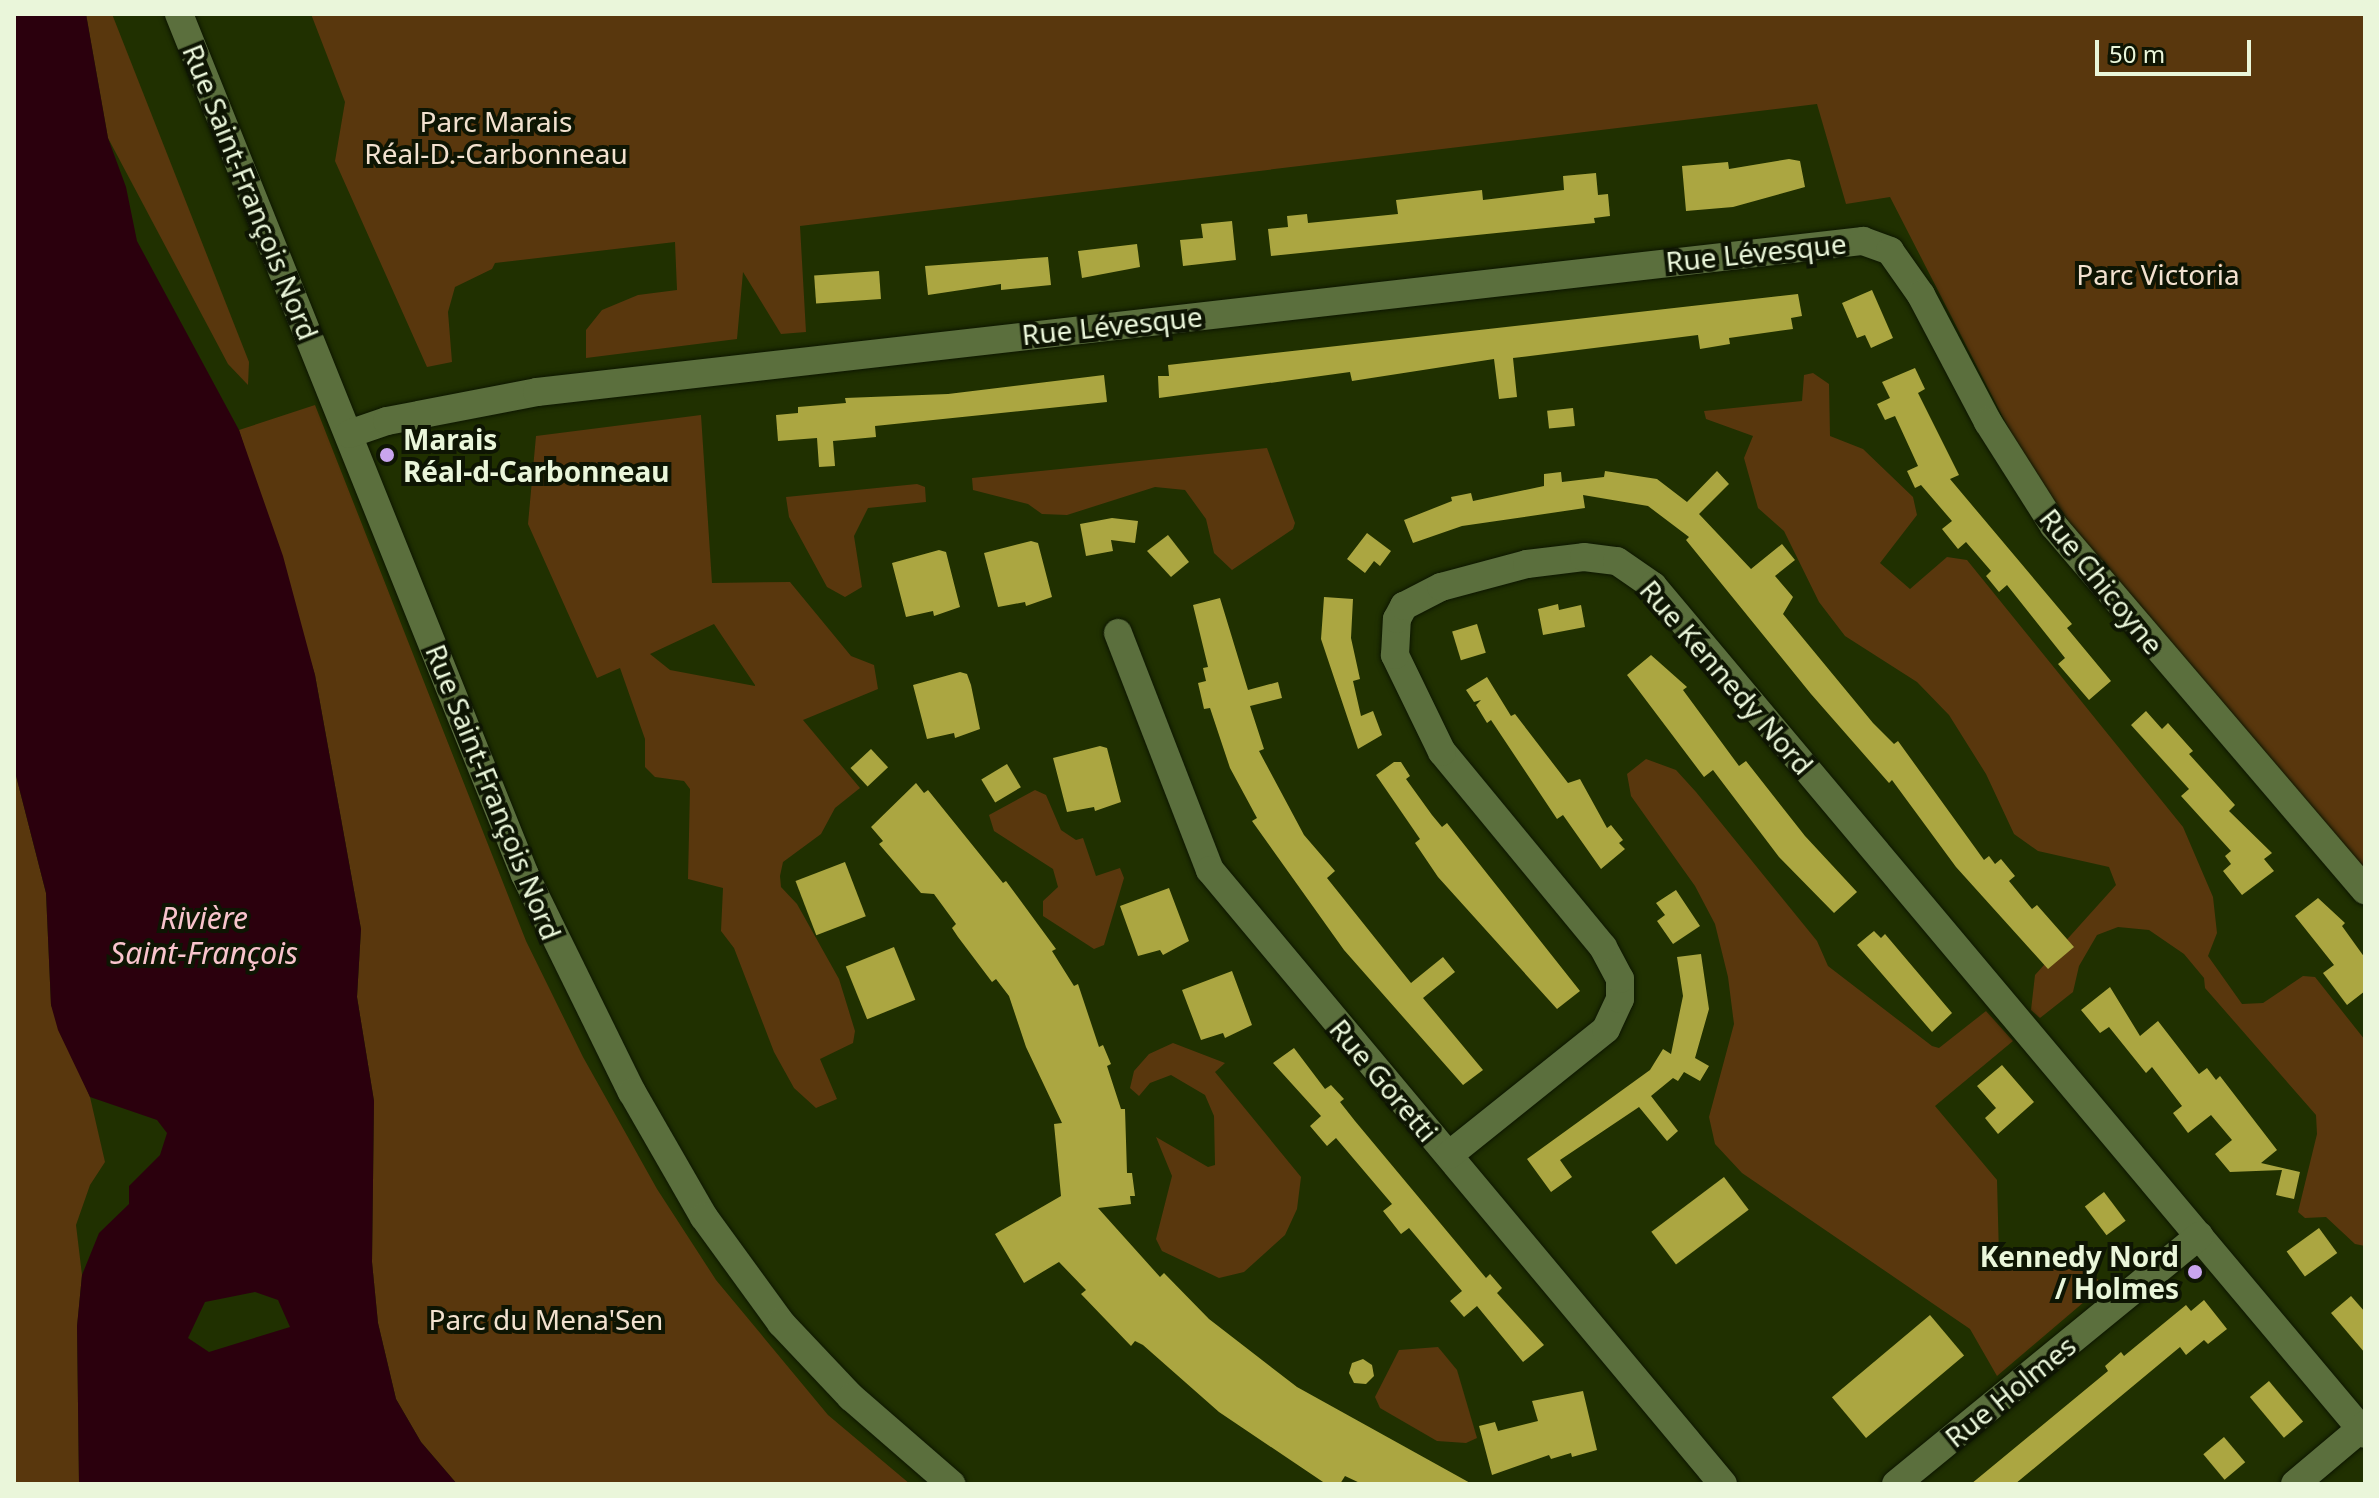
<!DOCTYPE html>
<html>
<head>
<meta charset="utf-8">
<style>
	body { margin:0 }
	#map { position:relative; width:2379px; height:1498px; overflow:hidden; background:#203000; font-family:"Noto Sans",sans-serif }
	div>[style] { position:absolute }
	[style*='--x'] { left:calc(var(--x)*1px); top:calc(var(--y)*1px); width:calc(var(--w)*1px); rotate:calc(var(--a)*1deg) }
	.green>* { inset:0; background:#59370d }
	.water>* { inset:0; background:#2b000d }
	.building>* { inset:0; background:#aba641; transform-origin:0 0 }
	.roads { filter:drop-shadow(0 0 2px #0d1600) drop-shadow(0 0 2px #0d1600) }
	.minor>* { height:28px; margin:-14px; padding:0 14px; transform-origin:14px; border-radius:14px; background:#5b6f3d }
	.dots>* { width:22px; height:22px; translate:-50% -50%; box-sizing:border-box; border:4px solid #0e1503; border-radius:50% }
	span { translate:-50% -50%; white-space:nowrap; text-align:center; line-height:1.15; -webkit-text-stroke:8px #0e1503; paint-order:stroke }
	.park-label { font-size:28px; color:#f2e1cf }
	.street-label { font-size:28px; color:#eaf6da }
	.poi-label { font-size:28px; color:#eaf6da; font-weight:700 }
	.left { translate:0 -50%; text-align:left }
	.right { translate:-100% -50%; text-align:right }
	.water-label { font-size:30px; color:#f9c4cd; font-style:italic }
	.frame { position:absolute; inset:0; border:16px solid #eaf6da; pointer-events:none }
	.scale { position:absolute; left:2095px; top:40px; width:156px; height:36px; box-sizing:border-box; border:4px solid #eaf6da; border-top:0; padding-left:10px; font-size:24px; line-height:28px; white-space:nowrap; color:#eaf6da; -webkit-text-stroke:6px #0e1503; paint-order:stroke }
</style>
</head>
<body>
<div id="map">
	<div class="green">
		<div style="clip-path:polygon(86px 14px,112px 14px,249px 362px,248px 385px,228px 364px,108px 138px)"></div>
		<div style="clip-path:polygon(311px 14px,2365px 14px,2365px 873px,2081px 538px,2028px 466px,1890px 197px,1846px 204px,1817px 104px,800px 226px,806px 332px,781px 334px,743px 272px,737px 339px,586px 358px,586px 330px,602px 310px,638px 295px,677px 290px,675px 242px,495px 263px,492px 269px,455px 287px,448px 312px,452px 362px,427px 367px,335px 161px,345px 102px)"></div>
		<div style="clip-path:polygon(1813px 373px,1829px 384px,1830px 436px,1863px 449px,1913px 497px,1917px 515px,1880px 563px,1910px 589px,1947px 557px,1967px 560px,2183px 827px,2213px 897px,2217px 933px,2208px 956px,2242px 1004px,2263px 1003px,2303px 976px,2315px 977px,2365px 1040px,2365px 1246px,2355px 1244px,2326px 1217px,2305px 1218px,2298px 1212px,2317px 1134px,2316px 1115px,2205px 988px,2204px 978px,2184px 954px,2149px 930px,2118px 927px,2097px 935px,2079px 966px,2073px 992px,2040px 1018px,2031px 1010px,2035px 975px,2116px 885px,2109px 867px,2038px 851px,2014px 834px,1986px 774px,1949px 715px,1917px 682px,1845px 636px,1819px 602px,1784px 531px,1758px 508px,1744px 458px,1753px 436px,1706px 419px,1704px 411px,1802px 401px,1804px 375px)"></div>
		<div style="clip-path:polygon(315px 405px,526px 941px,583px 1057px,657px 1189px,716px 1280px,828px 1415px,910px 1484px,457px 1484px,421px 1442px,396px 1399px,378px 1323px,372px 1262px,374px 1101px,357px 997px,361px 929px,315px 675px,239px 430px)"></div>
		<div style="clip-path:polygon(evenodd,701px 415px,712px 583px,790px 582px,851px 656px,874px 665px,878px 689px,803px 720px,860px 788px,835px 808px,821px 834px,783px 862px,780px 876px,781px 887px,797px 904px,839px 979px,855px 1031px,853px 1043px,820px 1059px,837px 1099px,816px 1108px,794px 1088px,774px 1052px,734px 948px,721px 931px,723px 888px,688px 879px,690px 789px,684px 781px,655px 777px,645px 767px,645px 739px,620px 668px,597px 678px,528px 524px,536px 436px,701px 415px,714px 624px,755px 685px,755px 686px,670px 670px,650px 654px,714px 624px)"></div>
		<div style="clip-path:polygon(1267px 448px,1295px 523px,1293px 529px,1232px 570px,1214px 553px,1206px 519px,1185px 490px,1155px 487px,1067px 515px,1042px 514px,1028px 504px,973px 490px,972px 478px)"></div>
		<div style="clip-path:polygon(917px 484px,925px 487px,926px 502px,868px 508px,854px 536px,862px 587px,845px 597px,827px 587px,789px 517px,786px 497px)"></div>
		<div style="clip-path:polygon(1646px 759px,1676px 770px,1696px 792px,1817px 941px,1828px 966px,1932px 1046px,1939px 1048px,1986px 1011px,2013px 1041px,1935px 1106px,1997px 1180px,1999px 1256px,2010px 1263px,2077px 1261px,2104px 1285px,1997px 1376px,1970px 1329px,1742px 1173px,1715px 1144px,1709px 1117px,1734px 1024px,1728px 977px,1715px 924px,1695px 886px,1631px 796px,1627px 774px)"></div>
		<div style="clip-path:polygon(14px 768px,46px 893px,51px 1005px,90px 1097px,105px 1162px,90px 1185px,76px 1225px,82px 1275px,77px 1327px,79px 1484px,14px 1484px)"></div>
		<div style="clip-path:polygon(1035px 790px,1046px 795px,1061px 830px,1076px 840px,1083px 838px,1096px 876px,1120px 868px,1124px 878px,1104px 945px,1094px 949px,1043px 916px,1043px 901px,1058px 887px,1053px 869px,994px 831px,989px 815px)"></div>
		<div style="clip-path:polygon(1173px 1043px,1225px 1063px,1215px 1072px,1301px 1177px,1297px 1209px,1285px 1235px,1244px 1272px,1219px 1278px,1162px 1251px,1156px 1239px,1172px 1176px,1156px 1137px,1208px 1167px,1215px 1165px,1214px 1116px,1205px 1095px,1171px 1075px,1150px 1083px,1139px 1096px,1130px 1088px,1134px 1071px,1149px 1054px)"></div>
		<div style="clip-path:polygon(1438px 1347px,1457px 1370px,1477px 1438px,1466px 1443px,1437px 1441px,1380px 1408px,1375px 1397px,1399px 1350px)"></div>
	</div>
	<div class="water">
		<div style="clip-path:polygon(evenodd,14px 14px,86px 14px,108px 138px,126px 187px,137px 241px,239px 430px,283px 556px,315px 675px,361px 929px,357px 997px,374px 1101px,372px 1262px,378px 1323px,396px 1399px,421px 1442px,457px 1484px,79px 1484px,77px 1326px,82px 1275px,99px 1233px,129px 1204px,129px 1186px,160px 1155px,167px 1133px,157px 1120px,90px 1097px,58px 1030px,51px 1005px,46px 893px,14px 768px,14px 14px,255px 1292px,278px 1300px,290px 1327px,209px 1352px,188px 1338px,205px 1302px,255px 1292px)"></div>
	</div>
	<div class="building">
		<div style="clip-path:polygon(1789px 159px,1800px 161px,1805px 187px,1733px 207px,1686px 211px,1682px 166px,1728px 162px,1729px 169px)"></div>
		<div style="clip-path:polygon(1596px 173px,1598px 195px,1608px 194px,1610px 216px,1594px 218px,1595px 223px,1271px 256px,1268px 229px,1288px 227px,1287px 216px,1307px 214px,1308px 223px,1398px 214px,1396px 200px,1482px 190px,1483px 200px,1564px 190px,1563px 176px)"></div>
		<div style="clip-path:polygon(1232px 221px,1236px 260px,1183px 266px,1180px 240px,1203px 238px,1201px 224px)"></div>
		<div style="clip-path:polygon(1137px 244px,1140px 267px,1082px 278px,1078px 251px)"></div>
		<div style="clip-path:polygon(1048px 257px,1051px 285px,1001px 290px,1001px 284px,928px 295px,925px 266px)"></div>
		<div style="left:879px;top:271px;width:28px;height:65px;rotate:86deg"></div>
		<div style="clip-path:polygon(1872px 290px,1893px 338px,1871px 348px,1865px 335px,1857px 338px,1842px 303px)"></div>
		<div style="clip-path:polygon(1798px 294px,1802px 316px,1791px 318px,1793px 329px,1729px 338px,1730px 344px,1700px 349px,1698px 335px,1513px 358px,1517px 397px,1499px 399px,1494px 359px,1352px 381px,1350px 372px,1159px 398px,1158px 376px,1169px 376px,1168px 365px)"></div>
		<div style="clip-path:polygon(1915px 368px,1925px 389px,1918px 393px,1959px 475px,1950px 479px,2072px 624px,2067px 628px,2111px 681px,2089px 700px,2058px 664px,2065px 658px,2007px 585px,1999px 592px,1986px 576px,1991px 571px,1966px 542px,1958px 549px,1942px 529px,1952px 521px,1921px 485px,1915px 488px,1907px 471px,1918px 466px,1895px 416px,1885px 420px,1877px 404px,1890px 398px,1882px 382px)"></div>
		<div style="clip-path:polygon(1104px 375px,1107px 402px,875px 426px,876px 437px,833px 441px,835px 466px,819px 467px,817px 438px,778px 441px,776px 415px,798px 413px,798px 407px,846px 403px,845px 398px,948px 394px)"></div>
		<div style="left:1573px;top:408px;width:18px;height:26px;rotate:84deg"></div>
		<div style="clip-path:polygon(1605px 471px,1657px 479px,1687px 502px,1717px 471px,1729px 484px,1699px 514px,1751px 569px,1782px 544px,1795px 560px,1775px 576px,1793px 597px,1783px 614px,1873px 723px,1894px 744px,1898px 741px,1984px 860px,1989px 856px,1995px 864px,2001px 859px,2015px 876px,2009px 881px,2032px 909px,2037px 905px,2074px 947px,2048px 969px,1956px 867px,1892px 780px,1889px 783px,1811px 694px,1686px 540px,1689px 537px,1648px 506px,1583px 495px,1585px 508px,1462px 526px,1413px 543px,1404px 520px,1452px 501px,1451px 497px,1471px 493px,1473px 501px,1544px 486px,1544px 474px,1561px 472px,1562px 482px,1604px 477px)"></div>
		<div style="clip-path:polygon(1112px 518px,1138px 521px,1135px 543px,1111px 540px,1113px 551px,1086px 556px,1080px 524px)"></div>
		<div style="clip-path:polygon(1367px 533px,1391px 551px,1380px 566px,1374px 561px,1365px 573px,1347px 559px)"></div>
		<div style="clip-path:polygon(1168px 535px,1189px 562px,1171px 577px,1147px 551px)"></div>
		<div style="clip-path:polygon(1031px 541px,1038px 543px,1052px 597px,1026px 606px,1025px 602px,998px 607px,984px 553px)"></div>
		<div style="clip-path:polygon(939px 550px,946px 552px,960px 607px,934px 616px,933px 611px,906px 617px,892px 563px)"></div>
		<div style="clip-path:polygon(1324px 597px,1353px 599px,1351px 638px,1360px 679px,1353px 681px,1361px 716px,1373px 711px,1382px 735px,1358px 749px,1321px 639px)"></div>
		<div style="clip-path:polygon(1220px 598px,1248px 690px,1278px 682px,1282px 698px,1250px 706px,1264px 749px,1259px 751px,1304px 835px,1335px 871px,1327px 878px,1411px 983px,1443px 957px,1455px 972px,1423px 998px,1483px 1070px,1463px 1085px,1344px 950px,1252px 821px,1257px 818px,1230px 768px,1210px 708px,1204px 709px,1198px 683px,1206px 681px,1203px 668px,1208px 667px,1193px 605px)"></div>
		<div style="clip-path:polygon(1558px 604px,1559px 610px,1581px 605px,1585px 627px,1543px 635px,1538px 609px)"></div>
		<div style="left:1477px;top:624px;width:30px;height:26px;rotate:73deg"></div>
		<div style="clip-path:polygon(1651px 655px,1687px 687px,1683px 690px,1739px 766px,1746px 761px,1805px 836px,1857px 892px,1834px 913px,1779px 857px,1713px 770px,1704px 777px,1627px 675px)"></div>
		<div style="clip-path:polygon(960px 672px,967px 674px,971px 685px,980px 729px,955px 738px,954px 733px,927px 739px,913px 685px)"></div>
		<div style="clip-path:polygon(1487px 677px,1511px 716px,1515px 714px,1568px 783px,1580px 779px,1607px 828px,1611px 825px,1623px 840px,1619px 843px,1625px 849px,1601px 869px,1563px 815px,1557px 819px,1491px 720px,1487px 723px,1476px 705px,1481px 700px,1474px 702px,1466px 690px)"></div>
		<div style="clip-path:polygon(2146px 711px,2162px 729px,2168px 723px,2193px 751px,2189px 754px,2235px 805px,2229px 811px,2272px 853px,2264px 859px,2274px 871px,2242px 895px,2223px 871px,2231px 864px,2225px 856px,2231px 851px,2181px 796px,2189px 789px,2131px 725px)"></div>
		<div style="clip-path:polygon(1100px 746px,1107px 748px,1121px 802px,1095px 811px,1094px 807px,1067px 812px,1053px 758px)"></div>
		<div style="left:871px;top:749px;width:25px;height:28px;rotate:47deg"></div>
		<div style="clip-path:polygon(1394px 762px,1401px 762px,1410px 776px,1406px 779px,1432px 815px,1442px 827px,1447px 823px,1580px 991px,1557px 1009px,1438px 877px,1415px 843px,1420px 839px,1376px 775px)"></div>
		<div style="left:1007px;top:764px;width:27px;height:30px;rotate:59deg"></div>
		<div style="clip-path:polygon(916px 783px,924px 793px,928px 790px,1003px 883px,1006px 881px,1056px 949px,1052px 951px,1074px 986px,1078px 984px,1099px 1047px,1103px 1045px,1111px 1064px,1107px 1066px,1121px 1109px,1125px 1109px,1127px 1173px,1132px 1173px,1135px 1196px,1130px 1196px,1131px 1204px,1098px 1208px,1160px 1277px,1164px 1273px,1209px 1319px,1297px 1387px,1472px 1484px,1362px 1484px,1345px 1476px,1340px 1484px,1326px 1484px,1219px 1412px,1143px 1345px,1135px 1341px,1131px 1346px,1081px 1294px,1086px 1290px,1059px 1262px,1024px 1283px,995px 1234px,1061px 1196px,1054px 1124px,1062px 1123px,1026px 1047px,1009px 996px,996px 979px,992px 982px,958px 937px,952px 928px,956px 924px,934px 894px,921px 893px,879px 844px,883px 841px,871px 827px)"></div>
		<div style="left:845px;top:862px;width:58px;height:53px;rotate:69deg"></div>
		<div style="clip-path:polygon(1169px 888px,1189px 941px,1163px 955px,1160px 950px,1138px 956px,1120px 906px)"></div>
		<div style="clip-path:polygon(1676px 890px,1700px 926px,1673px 944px,1657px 921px,1665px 915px,1656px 903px)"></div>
		<div style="clip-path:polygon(2318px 898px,2345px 923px,2342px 926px,2365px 958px,2365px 991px,2347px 1005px,2323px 973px,2334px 965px,2295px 916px)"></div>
		<div style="clip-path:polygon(1874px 931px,1881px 938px,1885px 934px,1952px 1013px,1932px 1032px,1857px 945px)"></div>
		<div style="left:894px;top:947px;width:57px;height:52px;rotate:68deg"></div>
		<div style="clip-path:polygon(1701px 954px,1709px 1009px,1695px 1058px,1709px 1066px,1700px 1081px,1684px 1072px,1678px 1081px,1673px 1078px,1651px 1096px,1678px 1131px,1667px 1141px,1639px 1107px,1560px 1160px,1572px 1177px,1551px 1192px,1527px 1159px,1650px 1070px,1663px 1049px,1671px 1054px,1683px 996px,1677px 957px)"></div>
		<div style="clip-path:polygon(1232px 971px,1252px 1025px,1225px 1038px,1223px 1033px,1201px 1040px,1182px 990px)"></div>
		<div style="clip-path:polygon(2110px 987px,2140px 1036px,2158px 1021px,2199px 1074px,2207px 1068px,2216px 1080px,2220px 1076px,2277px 1150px,2261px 1163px,2300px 1172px,2294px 1199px,2276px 1195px,2282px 1170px,2230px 1172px,2215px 1154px,2232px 1140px,2211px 1115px,2188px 1133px,2173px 1113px,2182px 1106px,2152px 1067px,2146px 1073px,2109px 1027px,2100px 1033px,2081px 1010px)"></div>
		<div style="clip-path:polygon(1294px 1048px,1325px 1089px,1331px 1085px,1344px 1099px,1340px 1102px,1355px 1121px,1486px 1278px,1490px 1274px,1502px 1288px,1497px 1293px,1544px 1345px,1523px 1362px,1477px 1306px,1464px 1317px,1450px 1301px,1462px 1291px,1409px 1228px,1401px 1234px,1383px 1211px,1392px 1204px,1336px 1138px,1327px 1146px,1310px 1126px,1321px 1116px,1273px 1063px)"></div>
		<div style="clip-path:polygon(2002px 1065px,2034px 1102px,1998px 1134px,1985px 1118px,1996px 1108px,1977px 1086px)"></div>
		<div style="left:1724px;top:1177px;width:41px;height:91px;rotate:53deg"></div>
		<div style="left:2104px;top:1192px;width:36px;height:24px;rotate:53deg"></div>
		<div style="left:2319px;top:1228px;width:31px;height:40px;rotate:54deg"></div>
		<div style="clip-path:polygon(2351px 1296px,2365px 1312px,2365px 1353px,2331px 1313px)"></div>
		<div style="clip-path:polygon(2204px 1300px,2227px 1329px,2208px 1344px,2204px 1340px,2186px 1355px,2180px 1347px,2015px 1484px,1971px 1484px,2108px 1371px,2105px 1366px,2121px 1352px,2124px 1356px,2186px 1305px,2191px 1311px)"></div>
		<div style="left:1930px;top:1315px;width:53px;height:128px;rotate:50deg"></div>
		<div style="clip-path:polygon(1363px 1359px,1372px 1365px,1374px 1376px,1366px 1384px,1354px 1383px,1349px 1373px,1352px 1363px)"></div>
		<div style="left:2269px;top:1381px;width:53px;height:25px;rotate:50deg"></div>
		<div style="clip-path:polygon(1583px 1391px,1597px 1450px,1572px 1457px,1571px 1453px,1551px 1459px,1549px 1455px,1492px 1475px,1479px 1426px,1495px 1422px,1498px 1431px,1538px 1421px,1532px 1401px)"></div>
		<div style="left:2224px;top:1437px;width:33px;height:27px;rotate:50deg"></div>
	</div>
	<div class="roads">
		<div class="minor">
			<div style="--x:179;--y:14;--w:928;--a:68.11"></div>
			<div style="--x:525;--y:875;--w:242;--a:63.8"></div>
			<div style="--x:632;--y:1092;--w:144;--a:60.1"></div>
			<div style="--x:704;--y:1217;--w:131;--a:54"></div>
			<div style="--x:781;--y:1323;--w:102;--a:46.6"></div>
			<div style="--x:851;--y:1397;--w:133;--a:41"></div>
			<div style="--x:349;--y:434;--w:40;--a:-18.9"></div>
			<div style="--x:387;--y:421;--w:153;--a:-10.9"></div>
			<div style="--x:537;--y:392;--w:1335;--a:-6.5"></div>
			<div style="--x:1863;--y:241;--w:29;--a:20"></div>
			<div style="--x:1890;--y:251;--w:54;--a:54.8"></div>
			<div style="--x:1921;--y:295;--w:144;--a:62.2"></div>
			<div style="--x:1988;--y:422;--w:123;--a:57.6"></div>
			<div style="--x:2054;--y:526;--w:479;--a:49.5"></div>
			<div style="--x:1118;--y:633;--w:254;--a:68.8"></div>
			<div style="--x:1210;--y:870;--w:800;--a:50.12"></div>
			<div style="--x:1449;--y:1155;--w:201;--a:-38.7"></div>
			<div style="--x:1606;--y:1029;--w:33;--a:-65"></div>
			<div style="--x:1620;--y:999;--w:20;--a:-90"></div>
			<div style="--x:1620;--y:979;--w:36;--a:-118"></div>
			<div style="--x:1603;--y:947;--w:253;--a:-129.5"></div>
			<div style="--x:1442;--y:752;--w:108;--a:-115.9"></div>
			<div style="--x:1395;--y:655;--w:36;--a:-87"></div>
			<div style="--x:1397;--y:619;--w:15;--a:-62"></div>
			<div style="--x:1404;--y:606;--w:42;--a:-27.2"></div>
			<div style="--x:1441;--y:587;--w:89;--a:-15"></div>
			<div style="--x:1527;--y:564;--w:57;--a:-7"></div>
			<div style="--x:1584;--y:557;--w:33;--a:7"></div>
			<div style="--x:1617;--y:561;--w:44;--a:34.8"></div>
			<div style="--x:1653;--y:586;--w:1107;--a:49.98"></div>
			<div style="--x:1896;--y:1484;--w:392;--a:-39.3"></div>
			<div style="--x:2295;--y:1484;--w:92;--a:-40.1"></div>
		</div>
	</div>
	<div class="dots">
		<div style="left:387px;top:455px;background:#c9a5ee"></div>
		<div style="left:2195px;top:1272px;background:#c9a5ee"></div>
	</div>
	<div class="park-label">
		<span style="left:496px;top:137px">Parc Marais<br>Réal-D.-Carbonneau</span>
		<span style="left:2158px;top:274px">Parc Victoria</span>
		<span style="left:546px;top:1319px">Parc du Mena'Sen</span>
	</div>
	<div class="street-label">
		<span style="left:251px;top:192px;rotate:68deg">Rue Saint-François Nord</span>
		<span style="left:1756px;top:252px;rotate:-6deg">Rue Lévesque</span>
		<span style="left:1112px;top:325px;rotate:-6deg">Rue Lévesque</span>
		<span style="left:2102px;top:581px;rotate:51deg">Rue Chicoyne</span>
		<span style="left:1727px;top:677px;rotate:49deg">Rue Kennedy Nord</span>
		<span style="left:494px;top:792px;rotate:68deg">Rue Saint-François Nord</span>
		<span style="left:1384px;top:1080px;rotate:50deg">Rue Goretti</span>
		<span style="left:2010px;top:1391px;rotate:-39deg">Rue Holmes</span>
	</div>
	<div class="poi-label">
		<span class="left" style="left:403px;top:455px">Marais<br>Réal-d-Carbonneau</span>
		<span class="right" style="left:2179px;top:1272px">Kennedy Nord<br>/ Holmes</span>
	</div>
	<div class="water-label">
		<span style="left:204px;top:935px">Rivière<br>Saint-François</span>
	</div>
	<div class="frame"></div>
	<div class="scale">50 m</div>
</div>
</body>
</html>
